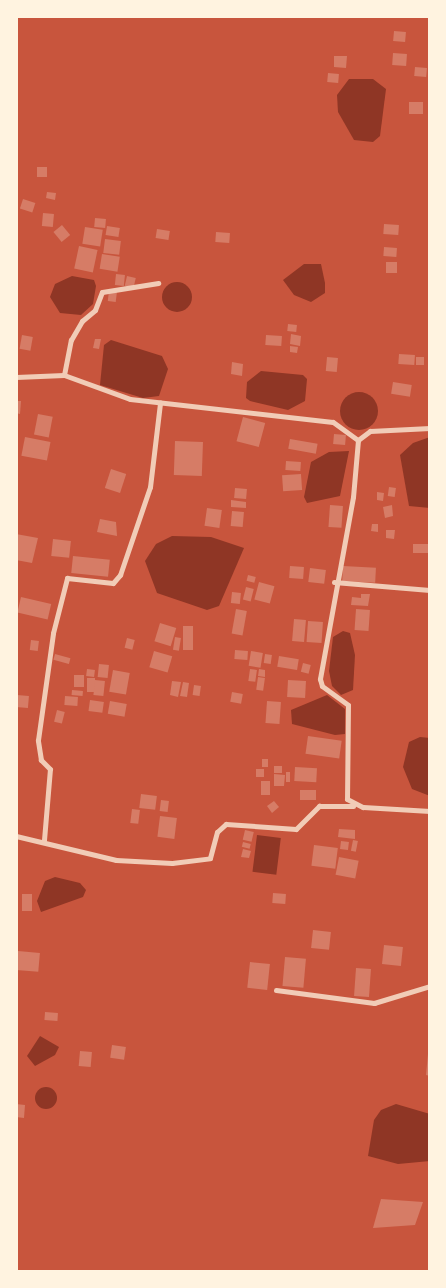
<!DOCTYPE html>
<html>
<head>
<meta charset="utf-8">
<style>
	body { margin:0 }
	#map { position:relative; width:446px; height:1288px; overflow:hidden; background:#c8553d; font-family:Ubuntu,sans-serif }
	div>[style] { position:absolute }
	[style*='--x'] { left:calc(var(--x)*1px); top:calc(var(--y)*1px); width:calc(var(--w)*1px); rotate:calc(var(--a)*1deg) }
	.water>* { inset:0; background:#8f3625; transform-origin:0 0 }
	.round { border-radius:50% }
	.building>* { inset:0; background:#d67c66; transform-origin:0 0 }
	.minor>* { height:5px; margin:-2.5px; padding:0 2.5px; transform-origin:2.5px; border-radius:2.5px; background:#f1ccb7 }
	span { translate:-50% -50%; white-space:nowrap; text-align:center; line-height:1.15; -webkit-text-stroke:4px #fff3e0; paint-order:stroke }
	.frame { position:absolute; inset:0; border:18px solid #fff3e0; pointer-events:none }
</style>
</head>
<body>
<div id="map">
	<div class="water">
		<div style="clip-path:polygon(349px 79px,373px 79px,386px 89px,380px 136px,373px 142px,354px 140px,338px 112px,337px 95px)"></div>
		<div style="clip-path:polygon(304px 264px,321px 264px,325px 283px,325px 293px,311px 302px,294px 295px,283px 280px)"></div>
		<div style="clip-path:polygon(72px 276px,94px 280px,96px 286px,93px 304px,81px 315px,60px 313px,50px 297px,55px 284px)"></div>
		<div class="round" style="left:162px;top:282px;width:30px;height:30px"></div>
		<div style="clip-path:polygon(111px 340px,162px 356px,168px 369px,159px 396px,143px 398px,100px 385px,104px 345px)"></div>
		<div style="clip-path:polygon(261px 371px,303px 375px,307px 379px,305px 401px,288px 410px,250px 401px,246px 398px,247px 382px)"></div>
		<div class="round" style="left:340px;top:392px;width:38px;height:38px"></div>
		<div style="clip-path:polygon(430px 437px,430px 508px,409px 506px,400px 455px,413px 443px)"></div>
		<div style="clip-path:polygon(349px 451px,340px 496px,307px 503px,304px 497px,311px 462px,329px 452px)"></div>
		<div style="clip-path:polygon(172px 536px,211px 537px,244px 548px,219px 606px,207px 610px,157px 593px,145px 561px,156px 544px)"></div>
		<div style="clip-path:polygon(343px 631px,350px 633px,355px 655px,353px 690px,341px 695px,332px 686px,329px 671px,333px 637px)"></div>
		<div style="clip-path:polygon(327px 695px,345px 709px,345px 734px,335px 735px,292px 724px,291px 710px)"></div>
		<div style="clip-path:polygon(420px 737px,430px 738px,430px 796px,412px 789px,403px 767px,409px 742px)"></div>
		<div style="left:257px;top:835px;width:24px;height:37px;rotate:7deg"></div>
		<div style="clip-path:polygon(55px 877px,80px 883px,86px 890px,83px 897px,41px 912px,37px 901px,45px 881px)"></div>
		<div style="clip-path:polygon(40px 1036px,59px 1047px,55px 1055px,35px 1066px,27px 1056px)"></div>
		<div class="round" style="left:35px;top:1087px;width:22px;height:22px"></div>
		<div style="clip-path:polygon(396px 1104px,430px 1114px,430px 1161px,398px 1164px,368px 1156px,374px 1120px,381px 1110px)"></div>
	</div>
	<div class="building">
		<div style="left:394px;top:31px;width:12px;height:10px;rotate:5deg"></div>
		<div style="left:393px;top:53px;width:14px;height:12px;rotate:4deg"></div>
		<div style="clip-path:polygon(334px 56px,347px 56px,346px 68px,334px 67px)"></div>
		<div style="left:415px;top:67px;width:12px;height:9px;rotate:5deg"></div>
		<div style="left:328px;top:73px;width:11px;height:9px;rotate:5deg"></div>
		<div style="left:423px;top:102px;width:12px;height:14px;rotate:90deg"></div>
		<div style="left:37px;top:167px;width:10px;height:10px"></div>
		<div style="clip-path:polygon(47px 192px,56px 193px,55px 200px,46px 198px)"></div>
		<div style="left:23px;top:199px;width:13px;height:10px;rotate:18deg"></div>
		<div style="left:43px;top:213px;width:11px;height:13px;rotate:5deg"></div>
		<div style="left:95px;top:218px;width:11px;height:9px;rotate:5deg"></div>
		<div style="left:384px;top:224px;width:15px;height:10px;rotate:4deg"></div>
		<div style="left:62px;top:225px;width:13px;height:11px;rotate:51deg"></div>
		<div style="left:107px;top:226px;width:13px;height:9px;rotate:9deg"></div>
		<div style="left:85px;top:227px;width:18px;height:17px;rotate:9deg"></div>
		<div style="left:157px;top:229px;width:13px;height:9px;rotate:9deg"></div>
		<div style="left:216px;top:232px;width:14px;height:10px;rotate:4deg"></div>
		<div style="left:105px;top:239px;width:16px;height:14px;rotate:7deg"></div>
		<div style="left:79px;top:246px;width:19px;height:23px;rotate:12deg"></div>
		<div style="left:384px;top:247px;width:13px;height:9px;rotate:4deg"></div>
		<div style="left:102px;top:254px;width:18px;height:15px;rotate:9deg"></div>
		<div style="left:386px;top:262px;width:11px;height:11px"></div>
		<div style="left:116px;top:274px;width:9px;height:11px;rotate:6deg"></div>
		<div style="left:127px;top:276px;width:9px;height:10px;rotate:13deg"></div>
		<div style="left:109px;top:291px;width:8px;height:10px;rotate:7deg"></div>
		<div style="left:288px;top:324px;width:9px;height:7px;rotate:6deg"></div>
		<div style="clip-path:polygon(291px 334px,301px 336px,300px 346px,290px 344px)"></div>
		<div style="left:22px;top:335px;width:11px;height:14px;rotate:10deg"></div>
		<div style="left:266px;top:335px;width:16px;height:10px;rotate:4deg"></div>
		<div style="clip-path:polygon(95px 339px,101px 339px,99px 349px,93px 348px)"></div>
		<div style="clip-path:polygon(290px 346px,298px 347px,297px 353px,290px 352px)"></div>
		<div style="left:399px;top:354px;width:16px;height:10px;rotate:4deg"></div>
		<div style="left:327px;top:357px;width:11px;height:14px;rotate:5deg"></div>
		<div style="left:416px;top:357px;width:8px;height:8px"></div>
		<div style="clip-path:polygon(232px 362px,243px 364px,242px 376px,231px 374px)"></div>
		<div style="left:393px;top:382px;width:19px;height:12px;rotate:9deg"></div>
		<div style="clip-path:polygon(16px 401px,21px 401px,20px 414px,16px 413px)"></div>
		<div style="left:38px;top:414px;width:15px;height:21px;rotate:11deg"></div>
		<div style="left:243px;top:417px;width:23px;height:25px;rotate:15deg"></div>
		<div style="left:334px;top:434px;width:12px;height:10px;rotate:5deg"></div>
		<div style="left:25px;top:437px;width:26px;height:19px;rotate:11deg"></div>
		<div style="left:290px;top:439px;width:28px;height:10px;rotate:10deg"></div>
		<div style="left:175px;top:441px;width:28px;height:34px;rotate:2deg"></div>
		<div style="left:286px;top:461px;width:15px;height:9px;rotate:4deg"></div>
		<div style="left:111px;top:469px;width:16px;height:20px;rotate:18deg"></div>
		<div style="left:301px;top:474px;width:16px;height:19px;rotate:86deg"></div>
		<div style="left:389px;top:487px;width:7px;height:9px;rotate:8deg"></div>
		<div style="left:235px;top:488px;width:12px;height:10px;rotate:5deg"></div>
		<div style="clip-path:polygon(377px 492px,384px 493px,383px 501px,377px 500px)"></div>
		<div style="clip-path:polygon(231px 500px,246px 502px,246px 508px,231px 507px)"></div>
		<div style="left:330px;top:505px;width:13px;height:22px;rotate:4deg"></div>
		<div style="clip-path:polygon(392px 505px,393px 516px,385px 518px,383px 507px)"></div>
		<div style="left:207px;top:508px;width:15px;height:18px;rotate:8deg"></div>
		<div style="left:232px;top:511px;width:12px;height:15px;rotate:5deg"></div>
		<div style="clip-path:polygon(100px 519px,116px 522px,117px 536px,97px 532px)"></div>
		<div style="clip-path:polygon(372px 524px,378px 524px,378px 532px,371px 531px)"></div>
		<div style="clip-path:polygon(386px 530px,395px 530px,394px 539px,386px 538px)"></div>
		<div style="clip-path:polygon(16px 534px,38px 538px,32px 563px,16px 560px)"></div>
		<div style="left:53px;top:539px;width:18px;height:17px;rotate:6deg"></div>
		<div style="left:413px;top:544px;width:17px;height:9px"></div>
		<div style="left:73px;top:556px;width:37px;height:17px;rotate:6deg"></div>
		<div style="left:290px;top:566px;width:14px;height:12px;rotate:4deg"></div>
		<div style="left:343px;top:566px;width:33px;height:15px;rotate:3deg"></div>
		<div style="left:310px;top:568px;width:16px;height:14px;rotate:7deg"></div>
		<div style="left:248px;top:575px;width:8px;height:6px;rotate:14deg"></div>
		<div style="left:259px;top:582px;width:16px;height:18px;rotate:15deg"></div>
		<div style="left:246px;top:587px;width:8px;height:13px;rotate:14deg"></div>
		<div style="left:232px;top:592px;width:9px;height:11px;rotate:6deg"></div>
		<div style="clip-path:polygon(361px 594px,370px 594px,368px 606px,351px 605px,352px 597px,361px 598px)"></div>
		<div style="left:21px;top:597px;width:31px;height:16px;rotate:13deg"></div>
		<div style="left:236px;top:609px;width:11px;height:25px;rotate:10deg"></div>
		<div style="left:356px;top:609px;width:14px;height:21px;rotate:4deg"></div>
		<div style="left:294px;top:619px;width:12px;height:22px;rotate:5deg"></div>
		<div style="left:308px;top:621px;width:15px;height:21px;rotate:4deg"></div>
		<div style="left:160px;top:623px;width:17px;height:19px;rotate:17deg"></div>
		<div style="left:183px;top:626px;width:10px;height:24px"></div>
		<div style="left:175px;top:637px;width:6px;height:13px;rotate:9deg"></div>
		<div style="left:127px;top:638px;width:8px;height:10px;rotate:14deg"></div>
		<div style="left:31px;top:640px;width:8px;height:10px;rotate:7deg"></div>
		<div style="left:235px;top:650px;width:13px;height:9px;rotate:4deg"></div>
		<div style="left:154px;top:651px;width:19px;height:17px;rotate:16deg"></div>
		<div style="left:251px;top:651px;width:12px;height:15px;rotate:9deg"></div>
		<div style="left:55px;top:654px;width:16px;height:6px;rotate:15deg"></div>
		<div style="left:265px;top:654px;width:7px;height:9px;rotate:8deg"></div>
		<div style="left:279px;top:656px;width:20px;height:11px;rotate:9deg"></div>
		<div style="left:303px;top:663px;width:8px;height:9px;rotate:14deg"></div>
		<div style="left:99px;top:664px;width:10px;height:13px;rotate:6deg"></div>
		<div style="left:87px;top:669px;width:8px;height:7px;rotate:7deg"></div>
		<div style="left:250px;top:669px;width:7px;height:12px;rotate:8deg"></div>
		<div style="clip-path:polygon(259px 669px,265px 670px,265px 677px,258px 676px)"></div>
		<div style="left:113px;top:670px;width:17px;height:22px;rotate:10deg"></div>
		<div style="left:74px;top:675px;width:10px;height:12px"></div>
		<div style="left:258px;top:677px;width:7px;height:13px;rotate:8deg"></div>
		<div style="left:87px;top:678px;width:8px;height:14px"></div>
		<div style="left:95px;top:680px;width:10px;height:15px;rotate:6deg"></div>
		<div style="left:288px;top:680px;width:18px;height:17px;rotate:3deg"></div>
		<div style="clip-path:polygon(172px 681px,181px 682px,178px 697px,170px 695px)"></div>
		<div style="clip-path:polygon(183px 682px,189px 683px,187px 697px,180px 696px)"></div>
		<div style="left:194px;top:685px;width:7px;height:10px;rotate:8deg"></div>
		<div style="left:72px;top:690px;width:11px;height:5px;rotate:5deg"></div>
		<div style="left:232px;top:692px;width:11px;height:10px;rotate:10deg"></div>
		<div style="left:17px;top:695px;width:12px;height:12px;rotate:5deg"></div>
		<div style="left:65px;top:696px;width:13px;height:9px;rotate:4deg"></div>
		<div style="left:90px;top:700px;width:14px;height:11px;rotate:8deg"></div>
		<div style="left:110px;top:701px;width:17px;height:13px;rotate:10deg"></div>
		<div style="left:267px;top:701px;width:14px;height:22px;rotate:4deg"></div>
		<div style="left:57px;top:710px;width:8px;height:12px;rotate:14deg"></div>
		<div style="left:308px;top:736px;width:34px;height:18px;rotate:8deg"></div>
		<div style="left:262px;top:759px;width:6px;height:8px"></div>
		<div style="left:274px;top:766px;width:8px;height:7px"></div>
		<div style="left:295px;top:767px;width:22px;height:14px;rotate:3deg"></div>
		<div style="left:256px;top:769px;width:8px;height:8px"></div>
		<div style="left:286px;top:772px;width:4px;height:10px"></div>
		<div style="clip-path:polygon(274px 774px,285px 775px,284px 786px,274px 786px)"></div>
		<div style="left:261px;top:781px;width:9px;height:14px"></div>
		<div style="left:316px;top:790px;width:10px;height:16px;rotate:90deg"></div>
		<div style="left:141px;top:794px;width:16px;height:14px;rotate:7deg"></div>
		<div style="left:161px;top:800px;width:8px;height:11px;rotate:7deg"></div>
		<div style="clip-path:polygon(274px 801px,279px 807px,272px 813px,267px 806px)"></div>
		<div style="left:132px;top:809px;width:8px;height:14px;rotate:7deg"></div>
		<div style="left:160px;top:816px;width:17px;height:21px;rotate:7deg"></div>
		<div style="clip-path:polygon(339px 829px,355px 830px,355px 839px,338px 837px)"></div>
		<div style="left:245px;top:830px;width:9px;height:10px;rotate:13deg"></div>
		<div style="left:353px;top:840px;width:5px;height:11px;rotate:11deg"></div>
		<div style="left:341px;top:841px;width:8px;height:8px;rotate:7deg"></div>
		<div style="left:243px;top:842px;width:8px;height:5px;rotate:14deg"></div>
		<div style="left:314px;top:845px;width:24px;height:21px;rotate:7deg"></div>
		<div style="clip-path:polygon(243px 849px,251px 851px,249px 858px,241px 857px)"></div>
		<div style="left:339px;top:857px;width:20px;height:18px;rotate:11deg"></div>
		<div style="left:273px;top:893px;width:13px;height:10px;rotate:4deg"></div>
		<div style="left:22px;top:894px;width:10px;height:17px"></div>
		<div style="left:313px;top:930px;width:18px;height:18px;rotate:6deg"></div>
		<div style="left:384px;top:945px;width:19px;height:19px;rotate:6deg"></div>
		<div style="left:18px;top:951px;width:22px;height:19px;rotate:5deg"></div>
		<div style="left:285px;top:957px;width:21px;height:29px;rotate:5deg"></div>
		<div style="left:250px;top:962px;width:20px;height:26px;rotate:6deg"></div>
		<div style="left:356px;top:968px;width:15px;height:28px;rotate:4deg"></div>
		<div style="left:45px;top:1012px;width:13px;height:8px;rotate:4deg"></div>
		<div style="left:112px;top:1045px;width:14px;height:13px;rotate:8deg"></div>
		<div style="left:80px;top:1051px;width:12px;height:15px;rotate:5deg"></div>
		<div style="clip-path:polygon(428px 1054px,430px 1054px,430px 1076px,426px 1075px)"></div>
		<div style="clip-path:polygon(16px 1104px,25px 1105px,24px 1118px,16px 1117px)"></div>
		<div style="clip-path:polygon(381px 1199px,423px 1202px,415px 1225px,373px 1228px)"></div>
	</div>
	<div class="minor">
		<div style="--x:64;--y:375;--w:36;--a:-79"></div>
		<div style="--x:71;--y:340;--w:22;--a:-60"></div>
		<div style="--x:82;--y:321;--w:17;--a:-40"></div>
		<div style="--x:95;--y:310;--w:19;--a:-69"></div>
		<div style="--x:102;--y:292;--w:57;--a:-9.1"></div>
		<div style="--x:16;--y:377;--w:48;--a:-2.4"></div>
		<div style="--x:64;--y:375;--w:70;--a:20"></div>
		<div style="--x:130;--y:399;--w:204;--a:6.5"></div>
		<div style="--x:333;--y:422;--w:31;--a:36"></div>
		<div style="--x:430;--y:428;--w:60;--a:177.1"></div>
		<div style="--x:370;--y:431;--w:15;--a:143"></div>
		<div style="--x:358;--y:440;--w:57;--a:95"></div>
		<div style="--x:353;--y:497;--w:185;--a:100.3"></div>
		<div style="--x:320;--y:679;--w:7;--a:74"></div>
		<div style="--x:322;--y:686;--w:32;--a:36"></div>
		<div style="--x:348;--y:705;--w:94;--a:90.6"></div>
		<div style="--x:347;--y:799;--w:18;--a:27"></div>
		<div style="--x:363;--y:807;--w:67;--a:3.4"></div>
		<div style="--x:334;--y:582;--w:96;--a:4.8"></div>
		<div style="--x:16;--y:836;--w:103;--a:13.5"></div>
		<div style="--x:116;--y:860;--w:56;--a:3.1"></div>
		<div style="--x:172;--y:863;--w:38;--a:-7"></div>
		<div style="--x:210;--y:858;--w:27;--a:-75"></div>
		<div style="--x:217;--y:832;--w:12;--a:-42"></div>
		<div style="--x:226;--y:824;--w:70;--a:4.1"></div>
		<div style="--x:296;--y:829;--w:33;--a:-45"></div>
		<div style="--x:319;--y:806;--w:34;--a:0"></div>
		<div style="--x:44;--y:840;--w:71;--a:-85.2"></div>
		<div style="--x:50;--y:769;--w:13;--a:-135"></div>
		<div style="--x:41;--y:760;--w:20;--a:-99"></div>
		<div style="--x:38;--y:740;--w:108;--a:-82"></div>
		<div style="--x:53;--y:633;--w:57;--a:-75.7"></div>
		<div style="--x:67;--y:578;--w:46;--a:6.2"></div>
		<div style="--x:113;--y:583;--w:11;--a:-49"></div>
		<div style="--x:120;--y:575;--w:93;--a:-71.2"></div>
		<div style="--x:150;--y:487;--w:85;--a:-83.2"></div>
		<div style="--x:276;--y:990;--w:99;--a:7.6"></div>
		<div style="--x:374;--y:1003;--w:59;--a:-16.9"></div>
	</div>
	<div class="frame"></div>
</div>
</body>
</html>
